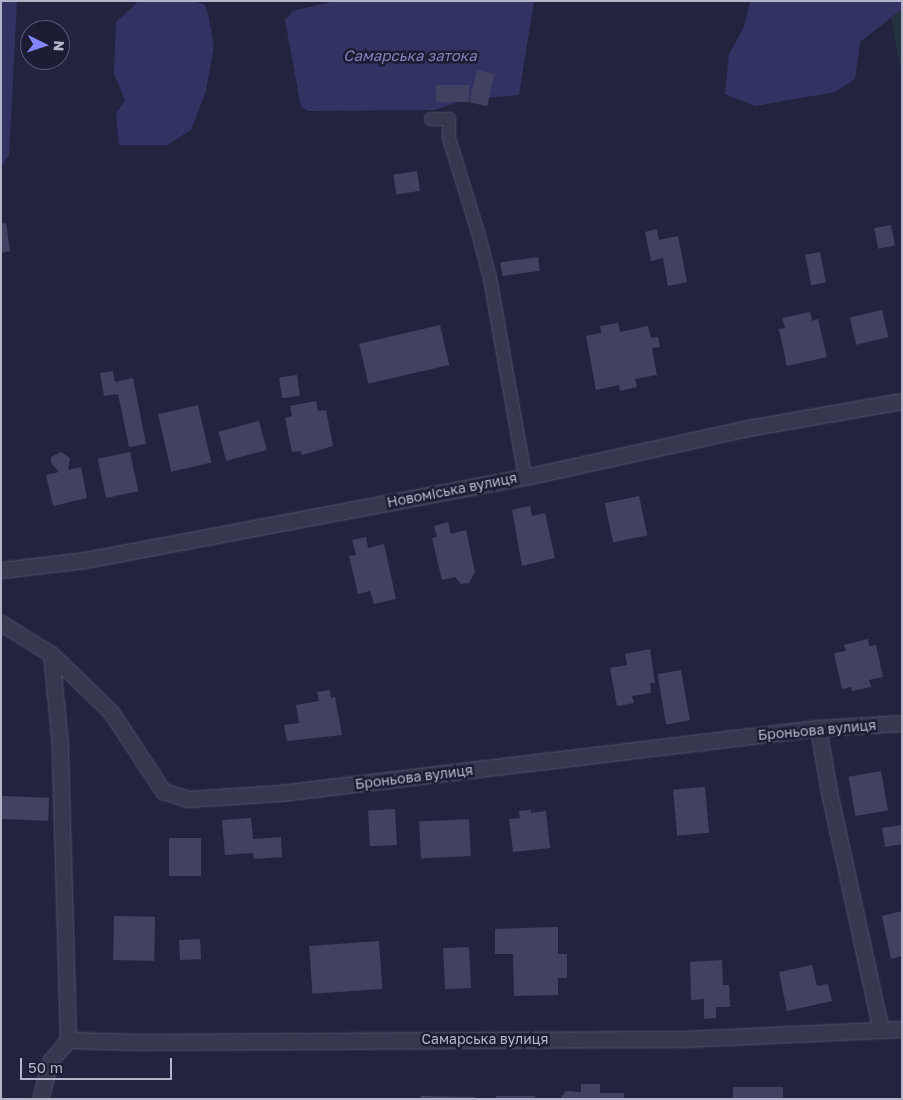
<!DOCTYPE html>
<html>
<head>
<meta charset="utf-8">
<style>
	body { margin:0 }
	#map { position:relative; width:903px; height:1100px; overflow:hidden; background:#22243f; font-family:"Golos Text",sans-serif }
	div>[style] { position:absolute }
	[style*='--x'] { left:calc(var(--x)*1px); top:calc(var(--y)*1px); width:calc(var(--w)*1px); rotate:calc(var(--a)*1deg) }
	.green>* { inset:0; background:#243240 }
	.water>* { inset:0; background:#323362 }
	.building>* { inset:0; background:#414261; transform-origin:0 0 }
	.roads { filter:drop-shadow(0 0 1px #52526a) drop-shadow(0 0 1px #52526a) }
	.lane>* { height:12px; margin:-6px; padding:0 6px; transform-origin:6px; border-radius:6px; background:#37374f }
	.street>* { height:15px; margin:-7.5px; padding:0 7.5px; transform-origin:7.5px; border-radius:7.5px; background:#37374f }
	span { translate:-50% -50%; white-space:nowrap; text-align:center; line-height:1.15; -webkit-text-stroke:5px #1c1c34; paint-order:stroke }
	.street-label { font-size:14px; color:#b3b3ca }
	.water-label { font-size:15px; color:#8082b8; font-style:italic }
	.frame { position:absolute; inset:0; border:2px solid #b3b3ca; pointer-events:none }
	.north { position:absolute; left:20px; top:20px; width:50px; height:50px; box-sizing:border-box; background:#1c1c34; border:1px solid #585870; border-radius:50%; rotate:94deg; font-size:14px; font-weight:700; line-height:20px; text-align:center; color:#b3b3ca }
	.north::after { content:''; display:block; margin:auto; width:18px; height:22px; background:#8484fe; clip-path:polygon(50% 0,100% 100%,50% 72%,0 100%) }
	.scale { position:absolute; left:20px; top:1058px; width:152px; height:22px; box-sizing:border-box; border:2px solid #b3b3ca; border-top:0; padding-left:6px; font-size:15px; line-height:18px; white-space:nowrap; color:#b3b3ca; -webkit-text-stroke:4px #1c1c34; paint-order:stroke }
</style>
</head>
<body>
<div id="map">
	<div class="green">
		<div style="clip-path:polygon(902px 9px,902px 78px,891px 18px)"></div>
	</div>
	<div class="water">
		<div style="clip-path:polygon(1px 1px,17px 1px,9px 155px,1px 167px)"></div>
		<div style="clip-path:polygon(139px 1px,191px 1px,204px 4px,207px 10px,214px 46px,206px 91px,191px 130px,167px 145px,119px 145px,116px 114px,125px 100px,114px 74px,116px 22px)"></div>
		<div style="clip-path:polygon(334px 1px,534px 1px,519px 95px,464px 100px,435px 110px,308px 111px,301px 107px,285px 20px,293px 11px)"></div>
		<div style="clip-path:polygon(750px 1px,902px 1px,902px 9px,860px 42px,855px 79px,835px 92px,755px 106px,725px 94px,729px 54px,744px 27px)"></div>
	</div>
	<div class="building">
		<div style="left:477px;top:70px;width:18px;height:33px;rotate:13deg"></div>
		<div style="left:436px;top:85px;width:33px;height:17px"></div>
		<div style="left:417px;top:171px;width:20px;height:24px;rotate:81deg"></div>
		<div style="clip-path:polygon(6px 223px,10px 251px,1px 253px,1px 224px)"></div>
		<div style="left:891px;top:225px;width:21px;height:17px;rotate:79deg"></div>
		<div style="clip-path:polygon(657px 229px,659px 240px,678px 236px,687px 282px,668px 286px,663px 258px,651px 261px,645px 232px)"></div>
		<div style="left:820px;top:252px;width:31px;height:15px;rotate:79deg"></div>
		<div style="left:538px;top:257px;width:14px;height:38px;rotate:82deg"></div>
		<div style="left:882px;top:310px;width:28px;height:33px;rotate:77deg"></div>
		<div style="clip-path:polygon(810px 312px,812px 321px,818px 319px,827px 357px,787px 366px,779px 329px,785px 328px,782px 318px)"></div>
		<div style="clip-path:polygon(618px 323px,620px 332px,648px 326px,651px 338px,658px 337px,660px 347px,652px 348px,657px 375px,635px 379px,637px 387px,620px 391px,619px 385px,596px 390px,586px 336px,601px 333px,600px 326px)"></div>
		<div style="left:440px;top:325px;width:41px;height:83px;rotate:77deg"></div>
		<div style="clip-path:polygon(113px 371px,115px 382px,133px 378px,146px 444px,129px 447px,118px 394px,104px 396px,100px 373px)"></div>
		<div style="left:297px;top:375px;width:21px;height:18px;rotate:82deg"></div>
		<div style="clip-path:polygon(316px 401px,318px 411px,326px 410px,333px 446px,302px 455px,301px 451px,292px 452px,285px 418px,292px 416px,290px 406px)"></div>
		<div style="left:198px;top:405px;width:59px;height:41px;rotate:77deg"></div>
		<div style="left:259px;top:421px;width:30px;height:42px;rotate:75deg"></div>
		<div style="clip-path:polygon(61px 452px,70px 458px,68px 470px,81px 467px,87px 498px,53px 506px,46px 475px,59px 472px,51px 463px,51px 457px)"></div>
		<div style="left:130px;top:452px;width:40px;height:33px;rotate:78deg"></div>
		<div style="left:639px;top:496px;width:40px;height:35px;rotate:78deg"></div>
		<div style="clip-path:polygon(530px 506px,532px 516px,545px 513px,555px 558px,522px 566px,512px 510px)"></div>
		<div style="clip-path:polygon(448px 522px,451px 534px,466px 530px,475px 572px,469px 583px,461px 584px,455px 577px,442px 580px,432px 538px,437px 537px,434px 526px)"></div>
		<div style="clip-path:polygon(366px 537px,368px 548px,384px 544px,396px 599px,374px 604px,370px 591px,358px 594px,349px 556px,356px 555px,352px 540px)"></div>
		<div style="clip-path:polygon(868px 639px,869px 646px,876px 645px,883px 677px,869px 680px,871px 687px,852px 691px,851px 687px,842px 689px,834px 653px,846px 651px,844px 645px)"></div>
		<div style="clip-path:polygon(650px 649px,655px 683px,650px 683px,651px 693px,632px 696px,634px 703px,617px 706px,610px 668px,627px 665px,625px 654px)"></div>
		<div style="left:681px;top:670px;width:51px;height:24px;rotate:80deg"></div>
		<div style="clip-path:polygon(330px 690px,331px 698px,335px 697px,342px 735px,287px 741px,284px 725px,299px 723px,296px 705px,319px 701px,317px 692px)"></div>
		<div style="left:881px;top:771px;width:40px;height:33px;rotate:80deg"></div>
		<div style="left:705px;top:787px;width:46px;height:32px;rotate:85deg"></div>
		<div style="left:1px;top:796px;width:48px;height:23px;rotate:2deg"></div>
		<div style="left:395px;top:809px;width:36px;height:27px;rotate:87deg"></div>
		<div style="clip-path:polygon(531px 810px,531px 813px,546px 811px,550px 848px,513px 852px,509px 819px,520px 818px,519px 811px)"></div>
		<div style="clip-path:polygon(251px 818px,253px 839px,281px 837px,282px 857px,254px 859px,253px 853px,225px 855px,222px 820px)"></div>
		<div style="left:469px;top:819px;width:37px;height:50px;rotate:87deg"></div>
		<div style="clip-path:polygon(902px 825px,902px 844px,885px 847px,882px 828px)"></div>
		<div style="left:169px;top:838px;width:32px;height:38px"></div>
		<div style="clip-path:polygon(902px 911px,902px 956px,891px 959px,882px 916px)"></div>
		<div style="left:114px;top:916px;width:41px;height:44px;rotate:1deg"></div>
		<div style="clip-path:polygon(558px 927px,558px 954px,567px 954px,567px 978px,558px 978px,558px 995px,514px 996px,513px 954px,495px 954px,495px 929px)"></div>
		<div style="left:200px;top:939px;width:20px;height:21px;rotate:87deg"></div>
		<div style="left:379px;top:941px;width:48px;height:70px;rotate:86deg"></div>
		<div style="left:469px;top:947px;width:41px;height:26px;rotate:87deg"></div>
		<div style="clip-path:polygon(722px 960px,723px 985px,729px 985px,730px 1007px,716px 1007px,716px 1018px,704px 1019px,704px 999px,691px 1000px,690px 962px)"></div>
		<div style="clip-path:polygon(812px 965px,817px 986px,828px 984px,832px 1001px,787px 1011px,779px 972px)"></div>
		<div style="clip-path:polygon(581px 1084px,600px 1084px,600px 1093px,624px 1093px,624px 1099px,560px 1099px,566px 1091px,581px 1092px)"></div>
		<div style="left:783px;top:1087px;width:12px;height:50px;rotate:90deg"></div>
		<div style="clip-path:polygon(421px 1096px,475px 1097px,475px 1099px,421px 1099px)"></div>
		<div style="left:496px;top:1096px;width:39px;height:3px"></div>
	</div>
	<div class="roads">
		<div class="lane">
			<div style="--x:431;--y:119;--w:18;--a:0"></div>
			<div style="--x:449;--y:119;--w:19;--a:90"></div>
			<div style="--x:449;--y:138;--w:98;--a:72.9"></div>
			<div style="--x:478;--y:232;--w:48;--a:75.4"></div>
			<div style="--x:490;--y:278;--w:202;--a:80"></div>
		</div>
		<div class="street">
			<div style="--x:1;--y:570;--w:85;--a:-6.8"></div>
			<div style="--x:85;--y:560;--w:448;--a:-10.7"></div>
			<div style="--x:525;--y:477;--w:233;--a:-12.4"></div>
			<div style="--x:753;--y:427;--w:151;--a:-9.9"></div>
			<div style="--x:1;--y:623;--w:59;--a:31.8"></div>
			<div style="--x:51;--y:654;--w:83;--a:44"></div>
			<div style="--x:111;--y:712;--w:95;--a:56.6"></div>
			<div style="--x:163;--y:791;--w:25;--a:18"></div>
			<div style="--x:187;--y:799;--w:93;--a:-3.7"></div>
			<div style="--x:280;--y:793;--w:542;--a:-6.89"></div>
			<div style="--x:818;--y:728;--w:84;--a:-3.4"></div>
			<div style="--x:818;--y:728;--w:65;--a:80.2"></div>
			<div style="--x:829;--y:792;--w:244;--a:77.7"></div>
			<div style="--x:68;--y:1040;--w:72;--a:1.6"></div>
			<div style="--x:140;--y:1042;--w:544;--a:-0.32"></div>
			<div style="--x:684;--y:1039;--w:218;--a:-2.6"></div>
			<div style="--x:40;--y:1099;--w:39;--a:-75"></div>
			<div style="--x:50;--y:1061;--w:28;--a:-49"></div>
			<div style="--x:68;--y:1040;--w:295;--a:-91.6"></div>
			<div style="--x:60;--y:745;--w:91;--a:-95.6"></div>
		</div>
	</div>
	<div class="street-label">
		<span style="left:452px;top:490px;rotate:-11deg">Новоміська вулиця</span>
		<span style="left:817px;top:730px;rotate:-5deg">Броньова вулиця</span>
		<span style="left:414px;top:777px;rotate:-7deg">Броньова вулиця</span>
		<span style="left:485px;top:1039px">Самарська вулиця</span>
	</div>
	<div class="water-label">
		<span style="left:410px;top:56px">Самарська затока</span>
	</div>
	<div class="frame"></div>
	<div class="north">N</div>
	<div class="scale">50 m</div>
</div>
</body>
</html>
